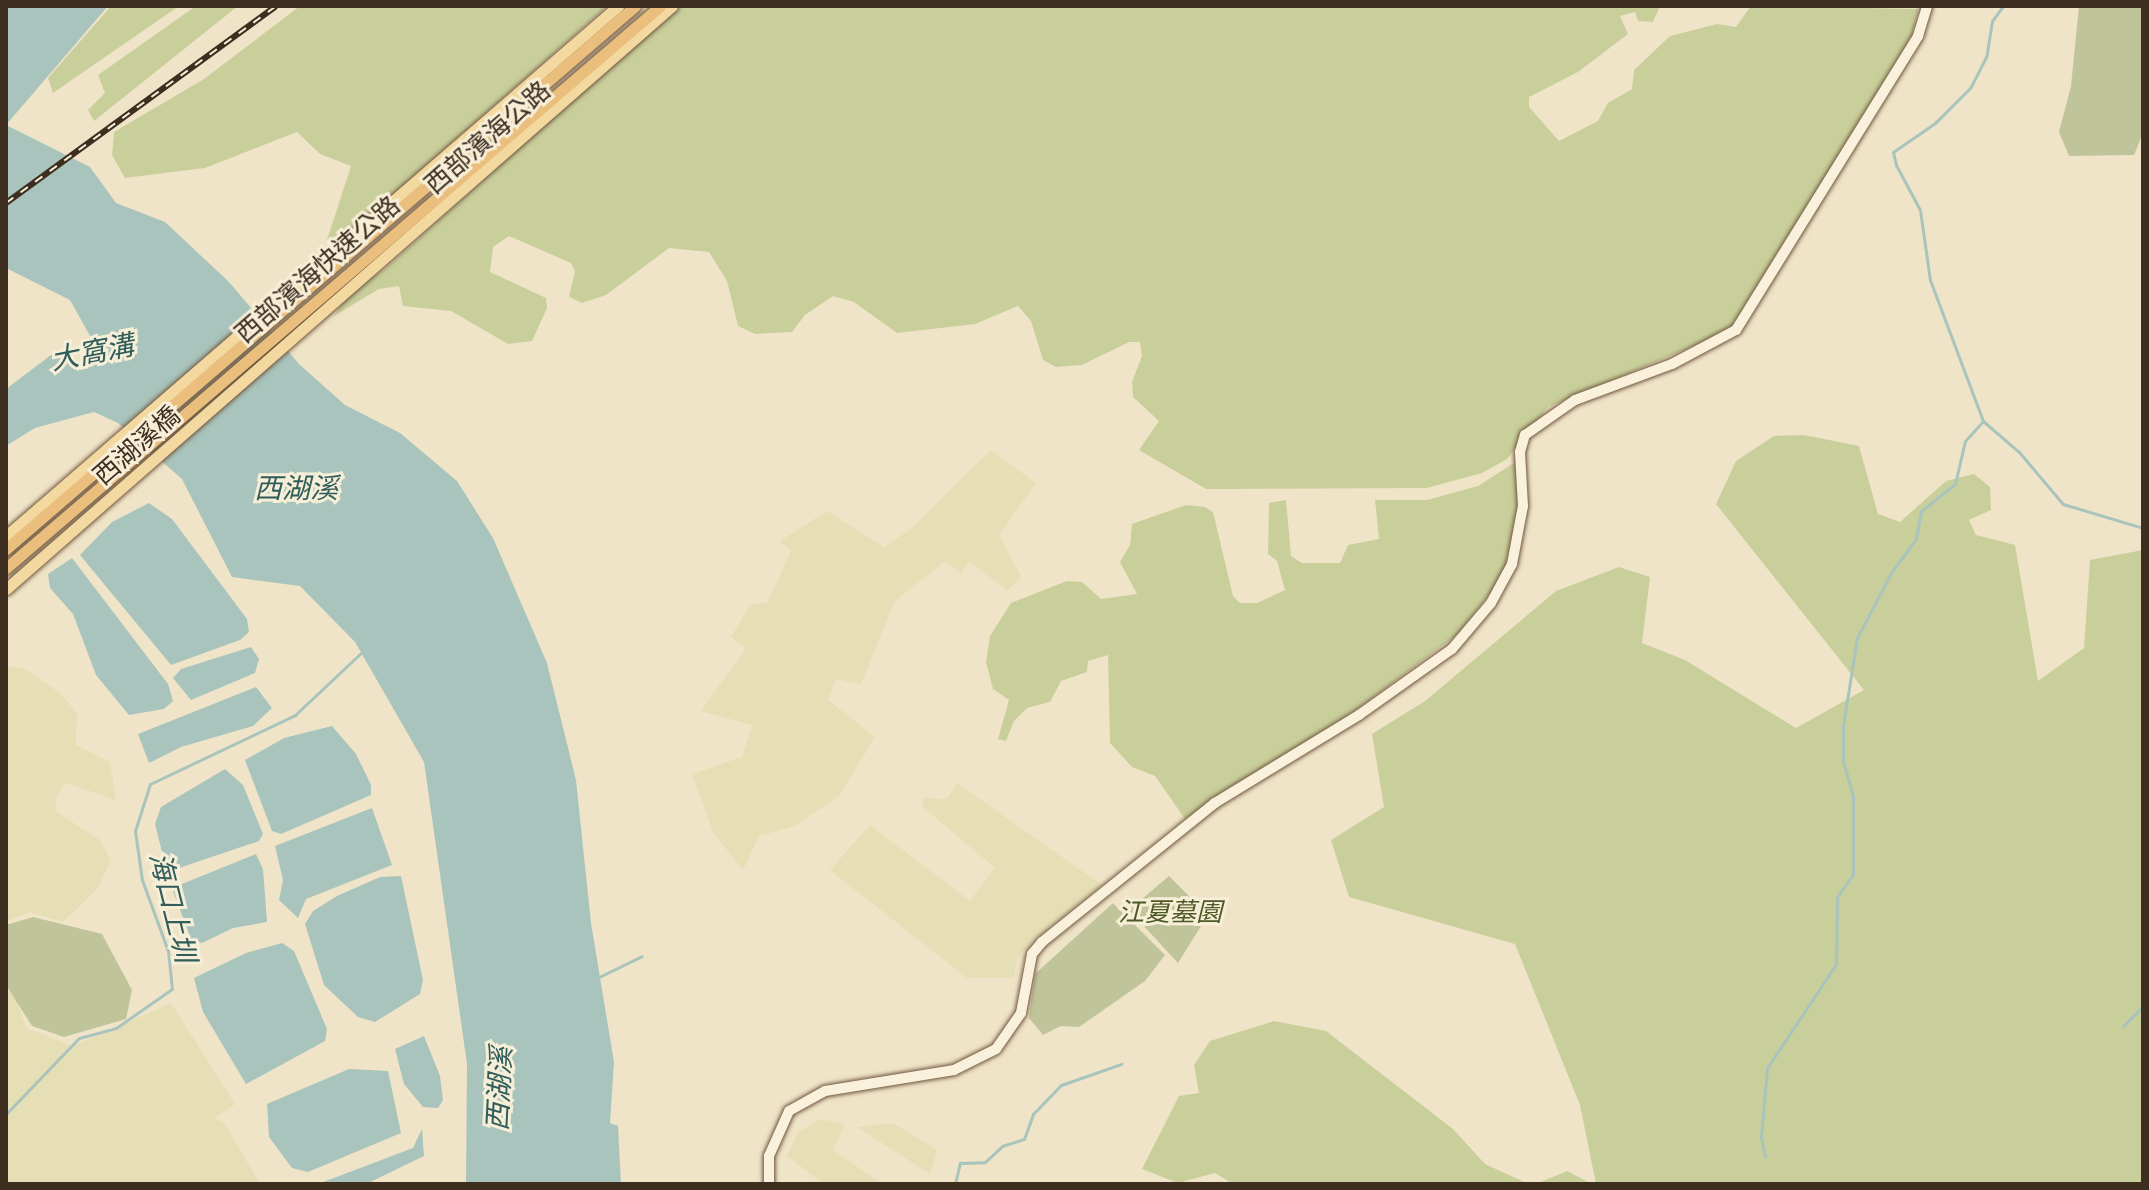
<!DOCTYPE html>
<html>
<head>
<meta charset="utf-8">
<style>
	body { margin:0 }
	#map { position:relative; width:2149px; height:1190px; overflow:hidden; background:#f0e4c8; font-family:"Source Serif 4","Noto Sans TC",serif }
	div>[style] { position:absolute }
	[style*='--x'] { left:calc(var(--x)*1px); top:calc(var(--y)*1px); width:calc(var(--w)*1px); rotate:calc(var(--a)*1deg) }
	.farmland>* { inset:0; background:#e6deb5 }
	.green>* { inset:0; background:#c9cf9b }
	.cemetery>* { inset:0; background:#bfc49a }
	.water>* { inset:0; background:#a9c4bc }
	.stream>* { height:3px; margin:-1.5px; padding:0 1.5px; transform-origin:1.5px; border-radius:1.5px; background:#a9c4bc }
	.roads { filter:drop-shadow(0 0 2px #6f573f) drop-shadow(0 0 2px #6f573f) }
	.secondary>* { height:10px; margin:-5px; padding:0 5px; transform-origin:5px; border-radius:5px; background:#faf1dc }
	.primary>* { height:11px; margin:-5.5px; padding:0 5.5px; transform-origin:5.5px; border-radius:5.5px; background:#f3d9a0 }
	.trunk>* { height:11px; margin:-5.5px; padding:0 5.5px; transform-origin:5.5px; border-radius:5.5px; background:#eabe7c }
	.rail>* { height:6px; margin-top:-3px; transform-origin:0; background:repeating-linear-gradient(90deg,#f7eed8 0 9px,#3d2e20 0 18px); box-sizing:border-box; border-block:2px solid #3d2e20 }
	span { translate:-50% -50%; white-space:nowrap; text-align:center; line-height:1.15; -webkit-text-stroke:6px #f7eed8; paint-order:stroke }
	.street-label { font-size:26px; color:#3d2e20 }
	.park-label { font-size:26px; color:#4d5a26; font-style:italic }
	.water-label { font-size:28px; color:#2f5d5a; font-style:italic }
	.frame { position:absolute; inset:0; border:8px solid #3d2e20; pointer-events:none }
</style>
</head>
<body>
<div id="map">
	<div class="farmland">
		<div style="clip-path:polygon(991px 450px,1036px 483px,999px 535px,1021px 576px,1008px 591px,969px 561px,961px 573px,945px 561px,894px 602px,861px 684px,835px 679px,828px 700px,875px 737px,839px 796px,795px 826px,759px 836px,743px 870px,713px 832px,692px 774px,742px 757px,752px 725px,701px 711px,746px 648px,731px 637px,750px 605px,767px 603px,791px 551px,780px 541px,827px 511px,884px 547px,912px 528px)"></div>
		<div style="clip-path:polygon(6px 666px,25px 669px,60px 693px,77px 713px,76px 745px,110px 762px,116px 800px,66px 783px,55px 799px,57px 812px,101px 841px,111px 860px,98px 888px,63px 922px,30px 912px,6px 921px)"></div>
		<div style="clip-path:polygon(957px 783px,1102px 885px,1036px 938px,1017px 958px,1014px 978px,967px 978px,830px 870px,870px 825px,970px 901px,995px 868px,923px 807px,922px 798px,947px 799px)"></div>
		<div style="clip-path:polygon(12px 986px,26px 1028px,73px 1046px,171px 1003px,235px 1104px,215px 1118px,225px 1124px,260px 1184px,6px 1184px,6px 992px)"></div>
		<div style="clip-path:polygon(819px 1119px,845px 1124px,833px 1150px,882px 1184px,824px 1184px,787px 1156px,798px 1133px)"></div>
		<div style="clip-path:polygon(893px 1123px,937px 1150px,930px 1174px,857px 1127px)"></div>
	</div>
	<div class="green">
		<div style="clip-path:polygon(111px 6px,179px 6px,53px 93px,48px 78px)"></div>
		<div style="clip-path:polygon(196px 6px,238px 6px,94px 121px,88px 110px,105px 93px,98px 75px)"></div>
		<div style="clip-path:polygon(300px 6px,607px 6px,356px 228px,327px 240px,351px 166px,320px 154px,297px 132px,205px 168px,125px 178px,112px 155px,114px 132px,204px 79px)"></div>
		<div style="clip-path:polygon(677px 6px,1660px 6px,1653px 22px,1638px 21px,1635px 12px,1620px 16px,1628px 34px,1578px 72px,1529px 97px,1529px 107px,1559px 141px,1598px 121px,1608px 103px,1632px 89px,1634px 70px,1670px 36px,1717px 24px,1736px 27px,1751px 6px,1918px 9px,1912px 35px,1741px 318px,1724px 333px,1548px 407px,1507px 459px,1482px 473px,1427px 488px,1206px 489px,1139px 450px,1159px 421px,1133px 397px,1132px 382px,1142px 356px,1140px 342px,1129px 342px,1082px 365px,1056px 367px,1043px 360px,1031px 321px,1018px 306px,975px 324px,897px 333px,854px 302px,833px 296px,805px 315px,792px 332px,755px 334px,738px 326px,727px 281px,709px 252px,669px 248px,606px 295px,582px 303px,569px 297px,575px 271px,571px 263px,509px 236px,493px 247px,490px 272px,546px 298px,547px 308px,532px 341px,508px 344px,451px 311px,403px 306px,399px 286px,379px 289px,334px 316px,348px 295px,386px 268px)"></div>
		<div style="clip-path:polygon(1804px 435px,1859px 446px,1878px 514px,1900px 522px,1946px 481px,1974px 474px,1990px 487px,1991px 510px,1969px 520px,1976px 535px,2015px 545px,2038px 681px,2084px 648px,2090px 560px,2143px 550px,2143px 1184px,1596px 1184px,1580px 1105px,1515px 944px,1349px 897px,1331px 840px,1384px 807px,1372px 734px,1425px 701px,1556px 591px,1619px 567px,1650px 577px,1642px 643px,1685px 660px,1796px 728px,1864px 690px,1716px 504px,1736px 461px,1774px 436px)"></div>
		<div style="clip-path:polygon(1514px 463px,1523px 465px,1511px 566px,1458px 634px,1341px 721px,1185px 819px,1155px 776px,1132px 767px,1110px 743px,1108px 655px,1088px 661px,1087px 672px,1061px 681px,1050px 702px,1027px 708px,1014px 721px,1006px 741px,998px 739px,1009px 700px,993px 689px,986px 662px,990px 636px,1011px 603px,1067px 581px,1082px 582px,1101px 599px,1137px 594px,1120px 562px,1130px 545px,1132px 524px,1186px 505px,1205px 507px,1213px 512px,1233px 596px,1240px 603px,1257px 603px,1285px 590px,1277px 561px,1268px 554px,1269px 503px,1286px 500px,1291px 556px,1302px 563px,1340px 563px,1348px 545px,1379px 539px,1375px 500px,1427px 500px,1478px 486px)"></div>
		<div style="clip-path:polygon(1274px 1021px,1326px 1031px,1453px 1129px,1485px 1164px,1529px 1184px,1233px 1184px,1215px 1173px,1178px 1183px,1142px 1169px,1179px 1096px,1199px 1093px,1194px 1065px,1210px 1041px)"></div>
		<div style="clip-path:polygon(1567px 1171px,1592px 1184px,1536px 1184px)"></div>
	</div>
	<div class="cemetery">
		<div style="clip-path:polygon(2079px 6px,2143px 6px,2143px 133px,2134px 155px,2069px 156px,2059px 132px,2071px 86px)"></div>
		<div style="clip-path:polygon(1169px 876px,1208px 915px,1178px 963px,1129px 910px)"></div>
		<div style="clip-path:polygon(1113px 903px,1165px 955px,1145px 981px,1079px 1027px,1061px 1026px,1043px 1035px,1029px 1018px,1035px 974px)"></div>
		<div style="clip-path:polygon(33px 917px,102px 934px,132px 990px,126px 1019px,64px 1037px,32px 1026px,6px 985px,6px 925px)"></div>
	</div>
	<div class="water">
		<div style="clip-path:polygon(6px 6px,108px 6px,6px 125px,90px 167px,116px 203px,165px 222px,229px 282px,299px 364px,345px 405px,400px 433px,457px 481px,493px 538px,547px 663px,576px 780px,591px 923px,614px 1062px,610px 1123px,618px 1126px,621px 1184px,466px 1184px,467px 1064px,424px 762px,355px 642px,300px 586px,232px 577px,182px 479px,118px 423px,94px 412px,35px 428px,6px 446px,6px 389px,51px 355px,83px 365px,94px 343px,70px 300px,6px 268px)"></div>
		<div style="clip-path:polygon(149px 503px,172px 519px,247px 619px,249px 632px,240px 640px,171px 665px,80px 555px,112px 522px)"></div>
		<div style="clip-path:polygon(72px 558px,168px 684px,173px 701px,164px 709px,129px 715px,96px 675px,73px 614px,50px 588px,48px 574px)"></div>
		<div style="clip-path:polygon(251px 647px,259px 659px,255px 673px,191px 700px,173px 678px,181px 669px)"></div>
		<div style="clip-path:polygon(256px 687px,272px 708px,253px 726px,181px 747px,149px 763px,138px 734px)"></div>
		<div style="clip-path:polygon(332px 726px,356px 754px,371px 785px,371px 795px,281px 834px,272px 831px,245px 760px,284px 738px)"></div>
		<div style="clip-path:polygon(225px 769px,243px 785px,263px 834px,259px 841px,173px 870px,166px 868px,155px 824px,161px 807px)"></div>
		<div style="clip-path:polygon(372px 808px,392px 865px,306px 899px,298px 918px,279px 900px,283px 880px,275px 846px)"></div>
		<div style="clip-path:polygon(256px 854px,263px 869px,267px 922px,233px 928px,202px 943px,191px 939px,172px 888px)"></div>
		<div style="clip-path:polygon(401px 876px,423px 980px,420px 994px,375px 1022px,358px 1017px,324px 985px,305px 924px,313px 911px,337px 896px,380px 877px)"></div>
		<div style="clip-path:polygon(282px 943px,294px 951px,327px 1029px,325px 1041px,246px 1084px,203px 1012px,194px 978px,246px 953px)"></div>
		<div style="clip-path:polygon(424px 1036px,440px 1076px,443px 1100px,438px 1108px,423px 1107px,404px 1084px,395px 1049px)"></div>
		<div style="clip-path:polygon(349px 1069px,388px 1071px,401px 1133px,308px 1172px,292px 1168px,269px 1137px,267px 1104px)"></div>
		<div style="clip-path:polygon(422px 1129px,424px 1156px,366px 1184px,318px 1184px,413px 1148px)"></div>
	</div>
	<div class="stream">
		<div style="--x:2003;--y:6;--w:19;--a:126"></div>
		<div style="--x:1992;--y:21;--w:36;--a:99"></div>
		<div style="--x:1986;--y:57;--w:35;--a:117"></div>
		<div style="--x:1970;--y:88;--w:49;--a:135"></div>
		<div style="--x:1935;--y:123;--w:51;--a:145.4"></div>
		<div style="--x:1893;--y:152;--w:13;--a:77"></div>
		<div style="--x:1896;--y:165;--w:51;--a:61.9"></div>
		<div style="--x:1920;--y:210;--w:71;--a:81.9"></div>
		<div style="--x:1930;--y:280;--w:151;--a:69.4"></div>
		<div style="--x:1983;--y:421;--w:48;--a:40.7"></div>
		<div style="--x:2019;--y:452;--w:68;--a:49.8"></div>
		<div style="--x:2063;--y:504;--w:84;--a:16.7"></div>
		<div style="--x:595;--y:979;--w:52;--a:-26.1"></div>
		<div style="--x:2123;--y:1026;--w:28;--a:-45"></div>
		<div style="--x:6;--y:1114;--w:105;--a:-46.2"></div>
		<div style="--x:79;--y:1038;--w:38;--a:-15"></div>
		<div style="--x:116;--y:1028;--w:68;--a:-34.9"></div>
		<div style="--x:172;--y:989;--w:38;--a:-96"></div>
		<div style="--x:168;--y:951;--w:76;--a:-110.1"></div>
		<div style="--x:142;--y:880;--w:49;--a:-98.1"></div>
		<div style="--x:135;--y:831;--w:49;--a:-72.3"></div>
		<div style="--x:150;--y:784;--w:161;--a:-25.4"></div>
		<div style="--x:295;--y:715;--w:93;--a:-43.3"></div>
		<div style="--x:1765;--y:1156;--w:19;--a:-102"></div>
		<div style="--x:1761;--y:1137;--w:69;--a:-85"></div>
		<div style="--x:1767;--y:1068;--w:125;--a:-56.4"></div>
		<div style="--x:1836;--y:964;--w:67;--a:-89.1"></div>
		<div style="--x:1837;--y:897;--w:28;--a:-55"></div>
		<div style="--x:1853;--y:874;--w:78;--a:-90"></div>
		<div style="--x:1853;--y:796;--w:37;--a:-106"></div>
		<div style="--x:1843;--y:760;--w:34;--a:-90"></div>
		<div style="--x:1843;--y:726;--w:89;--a:-81"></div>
		<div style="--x:1857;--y:638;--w:76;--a:-62.4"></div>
		<div style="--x:1892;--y:571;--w:40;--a:-53"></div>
		<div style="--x:1916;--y:539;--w:28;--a:-80"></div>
		<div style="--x:1921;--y:511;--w:43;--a:-38.5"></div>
		<div style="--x:1955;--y:484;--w:44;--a:-76.9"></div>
		<div style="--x:1965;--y:441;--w:27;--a:-48"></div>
		<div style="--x:955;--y:1184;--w:22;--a:-77"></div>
		<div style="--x:960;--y:1163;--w:25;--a:-2"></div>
		<div style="--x:985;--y:1162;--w:23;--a:-43"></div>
		<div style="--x:1002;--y:1146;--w:23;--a:-18"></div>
		<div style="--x:1024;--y:1139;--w:27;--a:-70"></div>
		<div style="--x:1033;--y:1114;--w:40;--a:-46"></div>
		<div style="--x:1061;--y:1085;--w:64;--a:-19.3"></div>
	</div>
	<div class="roads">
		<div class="secondary">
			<div style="--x:769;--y:1184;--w:28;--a:-90"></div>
			<div style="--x:769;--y:1156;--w:49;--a:-66"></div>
			<div style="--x:789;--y:1111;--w:41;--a:-29.1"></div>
			<div style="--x:825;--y:1091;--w:131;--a:-9.2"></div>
			<div style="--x:954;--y:1070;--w:47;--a:-26.6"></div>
			<div style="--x:996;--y:1049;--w:44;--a:-55.2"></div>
			<div style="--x:1021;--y:1013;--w:60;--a:-79.4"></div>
			<div style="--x:1032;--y:954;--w:16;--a:-50"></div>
			<div style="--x:1042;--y:942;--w:222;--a:-38.8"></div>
			<div style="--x:1215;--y:803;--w:169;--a:-31.4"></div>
			<div style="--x:1359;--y:715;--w:114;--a:-35.4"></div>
			<div style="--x:1452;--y:649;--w:60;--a:-49.7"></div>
			<div style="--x:1491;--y:603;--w:44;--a:-61.7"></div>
			<div style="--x:1512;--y:564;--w:59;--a:-79.3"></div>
			<div style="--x:1523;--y:506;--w:54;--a:-93.2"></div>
			<div style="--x:1520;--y:452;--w:18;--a:-74"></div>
			<div style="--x:1525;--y:435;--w:61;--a:-35"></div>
			<div style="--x:1575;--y:400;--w:103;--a:-20.4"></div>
			<div style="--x:1672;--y:364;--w:72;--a:-28"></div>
			<div style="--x:1736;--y:330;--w:346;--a:-58.2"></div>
			<div style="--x:1918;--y:36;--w:31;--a:-73"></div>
		</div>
		<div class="primary">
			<div style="--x:6;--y:536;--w:810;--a:-40.89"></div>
			<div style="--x:6;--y:589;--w:885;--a:-41.2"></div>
		</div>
		<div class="trunk">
			<div style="--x:6;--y:549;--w:831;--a:-40.8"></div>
			<div style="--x:6;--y:568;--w:862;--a:-40.67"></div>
		</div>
	</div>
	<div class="rail">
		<div style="--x:6;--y:203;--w:334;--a:-36.1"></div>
	</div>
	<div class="street-label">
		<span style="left:488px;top:138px;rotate:-41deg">西部濱海公路</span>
		<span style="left:318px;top:270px;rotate:-41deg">西部濱海快速公路</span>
		<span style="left:137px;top:446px;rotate:-41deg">西湖溪橋</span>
	</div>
	<div class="park-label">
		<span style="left:1170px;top:913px">江夏墓園</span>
	</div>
	<div class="water-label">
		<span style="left:92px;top:352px;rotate:-11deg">大窩溝</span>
		<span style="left:296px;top:488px">西湖溪</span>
		<span style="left:173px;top:907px;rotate:76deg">海口上圳</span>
		<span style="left:499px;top:1089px;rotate:-87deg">西湖溪</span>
	</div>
	<div class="frame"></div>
</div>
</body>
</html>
